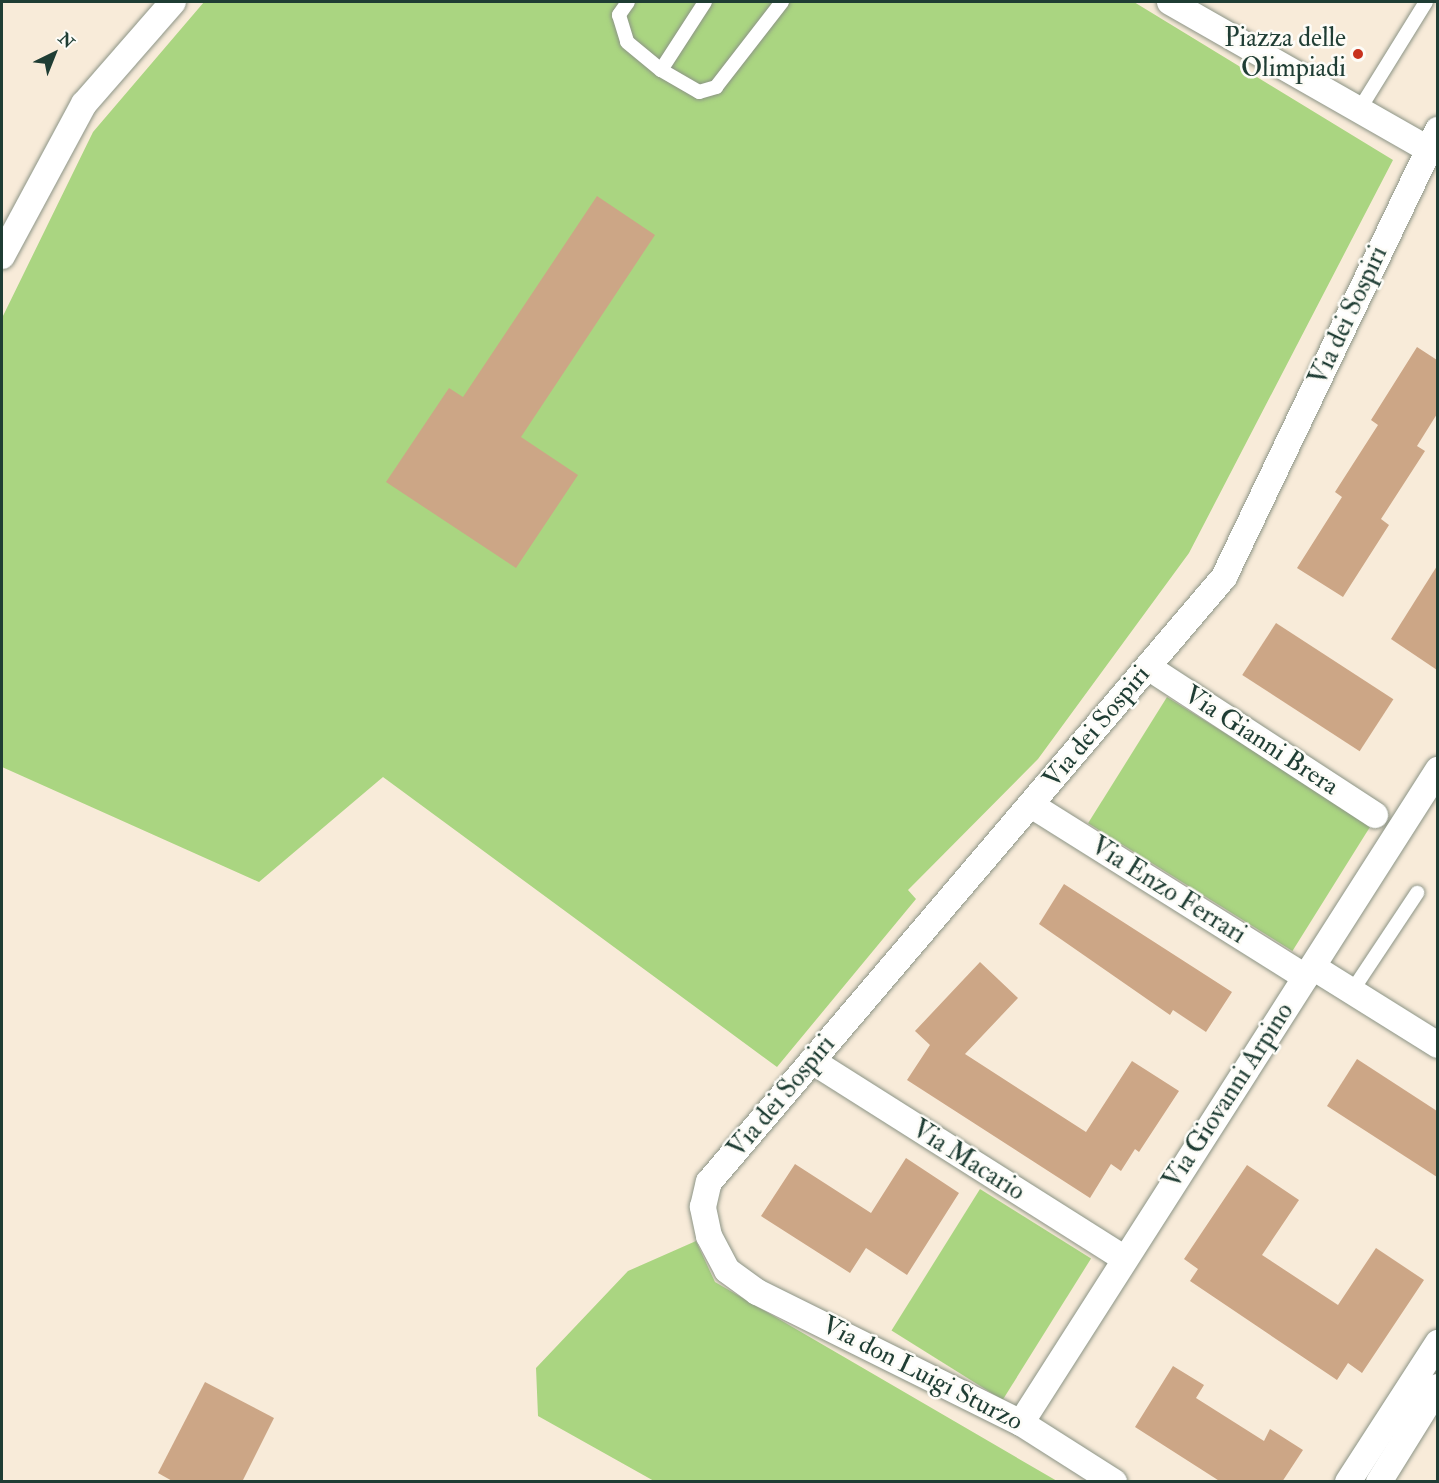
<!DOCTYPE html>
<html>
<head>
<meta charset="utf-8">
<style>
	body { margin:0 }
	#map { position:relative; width:1439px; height:1483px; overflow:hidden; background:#f8ebd9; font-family:"IM FELL Double Pica",serif }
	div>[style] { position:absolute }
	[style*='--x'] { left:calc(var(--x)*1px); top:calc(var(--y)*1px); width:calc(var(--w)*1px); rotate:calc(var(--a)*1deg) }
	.green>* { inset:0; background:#aad581; transform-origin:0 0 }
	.building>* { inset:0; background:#cca686; transform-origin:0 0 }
	.roads { filter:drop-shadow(0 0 2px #8c9486) drop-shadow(0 0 2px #8c9486) }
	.lane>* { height:14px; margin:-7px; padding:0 7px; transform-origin:7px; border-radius:7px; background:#fff }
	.street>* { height:26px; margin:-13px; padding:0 13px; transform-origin:13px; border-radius:13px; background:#fff }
	.dots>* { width:16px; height:16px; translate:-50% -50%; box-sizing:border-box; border:3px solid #fdfcf7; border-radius:50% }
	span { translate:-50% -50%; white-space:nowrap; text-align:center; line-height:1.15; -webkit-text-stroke:5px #fdfcf7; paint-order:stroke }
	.poi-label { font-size:26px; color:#1f3d34 }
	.right { translate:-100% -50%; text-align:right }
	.street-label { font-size:26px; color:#1f3d34 }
	.frame { position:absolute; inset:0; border:3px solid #1f3d34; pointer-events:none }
	.north { position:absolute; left:24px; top:24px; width:60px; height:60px; -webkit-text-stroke:4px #fdfcf7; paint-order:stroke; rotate:43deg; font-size:16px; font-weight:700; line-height:24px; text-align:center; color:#1f3d34 }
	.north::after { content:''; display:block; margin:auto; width:21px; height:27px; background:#1f3d34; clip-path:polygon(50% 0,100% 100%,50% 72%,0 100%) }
</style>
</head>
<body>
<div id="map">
	<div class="green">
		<div style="clip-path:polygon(204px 2px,1134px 2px,1393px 160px,1189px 553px,1038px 759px,908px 890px,916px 899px,777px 1067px,383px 777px,259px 882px,2px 767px,2px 318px,93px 132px)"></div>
		<div style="left:1167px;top:697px;width:241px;height:149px;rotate:32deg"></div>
		<div style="left:980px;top:1189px;width:131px;height:167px;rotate:32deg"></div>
		<div style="clip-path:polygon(696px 1241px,715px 1282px,1057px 1481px,654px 1481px,538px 1416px,536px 1368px,628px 1271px)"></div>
	</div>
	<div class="building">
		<div style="clip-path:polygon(597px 196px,655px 235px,521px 437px,578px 475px,516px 568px,386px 482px,449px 388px,463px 397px)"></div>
		<div style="clip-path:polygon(1417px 347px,1437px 360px,1437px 414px,1417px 446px,1425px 451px,1381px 519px,1389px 525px,1343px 597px,1297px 568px,1342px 497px,1335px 492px,1378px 425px,1371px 420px)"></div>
		<div style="clip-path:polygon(1437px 566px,1437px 670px,1391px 639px)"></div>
		<div style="left:1276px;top:623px;width:140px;height:62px;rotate:33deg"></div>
		<div style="clip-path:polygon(1064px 884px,1232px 992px,1206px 1032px,1173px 1010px,1170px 1015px,1039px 924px)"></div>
		<div style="clip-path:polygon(980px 962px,1018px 998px,965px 1054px,1086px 1132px,1132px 1061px,1179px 1091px,1139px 1152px,1135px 1149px,1121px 1171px,1111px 1164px,1090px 1198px,907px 1080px,930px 1045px,915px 1031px)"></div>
		<div style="clip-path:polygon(1357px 1059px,1437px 1111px,1437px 1177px,1327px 1106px)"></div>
		<div style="clip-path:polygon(906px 1158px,959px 1193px,907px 1275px,866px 1248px,850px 1273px,761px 1216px,795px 1164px,871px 1213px)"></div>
		<div style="clip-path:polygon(1247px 1165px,1299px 1200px,1262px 1255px,1338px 1305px,1376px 1248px,1424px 1280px,1362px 1373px,1348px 1363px,1337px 1380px,1190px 1281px,1198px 1269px,1184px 1259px)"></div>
		<div style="clip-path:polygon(1173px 1366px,1204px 1385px,1196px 1398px,1264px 1441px,1270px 1429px,1303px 1450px,1282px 1482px,1221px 1482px,1135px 1427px)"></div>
		<div style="clip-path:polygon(205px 1382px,274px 1418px,242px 1482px,174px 1482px,158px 1473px)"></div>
	</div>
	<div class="roads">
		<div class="lane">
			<div style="--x:628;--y:2;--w:16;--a:125"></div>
			<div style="--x:619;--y:15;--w:28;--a:73"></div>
			<div style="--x:627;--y:42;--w:44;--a:39.5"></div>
			<div style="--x:661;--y:70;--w:81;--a:-57.1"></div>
			<div style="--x:661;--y:70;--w:44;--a:30.1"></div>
			<div style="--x:699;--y:92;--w:18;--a:-16"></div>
			<div style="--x:716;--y:87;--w:108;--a:-52.2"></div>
			<div style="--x:1359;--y:110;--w:127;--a:-58.2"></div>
			<div style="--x:1352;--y:991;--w:118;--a:-56.4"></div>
		</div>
		<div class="street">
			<div style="--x:1170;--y:2;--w:297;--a:29.7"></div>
			<div style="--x:2;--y:256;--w:173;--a:-61.7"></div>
			<div style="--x:84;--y:104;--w:135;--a:-48.9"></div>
			<div style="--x:1148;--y:667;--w:271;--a:33.1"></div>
			<div style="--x:1031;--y:805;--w:324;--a:32.1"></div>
			<div style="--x:1313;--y:967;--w:147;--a:32"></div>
			<div style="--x:812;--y:1061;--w:370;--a:32.3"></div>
			<div style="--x:1021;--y:1423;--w:775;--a:-57.44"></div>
			<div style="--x:1114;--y:1482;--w:110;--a:-147.6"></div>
			<div style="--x:1021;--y:1423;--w:295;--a:-153.6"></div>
			<div style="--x:757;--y:1292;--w:37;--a:-144"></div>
			<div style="--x:727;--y:1270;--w:38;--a:-118"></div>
			<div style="--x:709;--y:1236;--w:30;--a:-102"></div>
			<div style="--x:703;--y:1207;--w:26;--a:-77"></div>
			<div style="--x:709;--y:1182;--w:795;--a:-49.59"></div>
			<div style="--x:1224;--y:577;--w:496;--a:-64.4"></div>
			<div style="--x:1348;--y:1482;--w:166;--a:-57.1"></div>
			<div style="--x:1379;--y:1482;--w:112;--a:-58.2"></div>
		</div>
	</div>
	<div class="dots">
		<div style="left:1358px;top:54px;background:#c8321e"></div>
	</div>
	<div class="poi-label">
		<span class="right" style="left:1346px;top:54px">Piazza delle<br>Olimpiadi</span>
	</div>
	<div class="street-label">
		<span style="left:1349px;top:316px;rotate:-65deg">Via dei Sospiri</span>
		<span style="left:1097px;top:727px;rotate:-50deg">Via dei Sospiri</span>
		<span style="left:1261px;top:741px;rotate:33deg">Via Gianni Brera</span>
		<span style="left:1168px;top:891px;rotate:32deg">Via Enzo Ferrari</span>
		<span style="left:1229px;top:1096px;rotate:-57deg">Via Giovanni Arpino</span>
		<span style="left:782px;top:1097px;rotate:-50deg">Via dei Sospiri</span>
		<span style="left:968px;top:1161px;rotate:32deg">Via Macario</span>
		<span style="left:922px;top:1374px;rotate:27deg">Via don Luigi Sturzo</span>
	</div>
	<div class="frame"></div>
	<div class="north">N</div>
</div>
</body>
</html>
